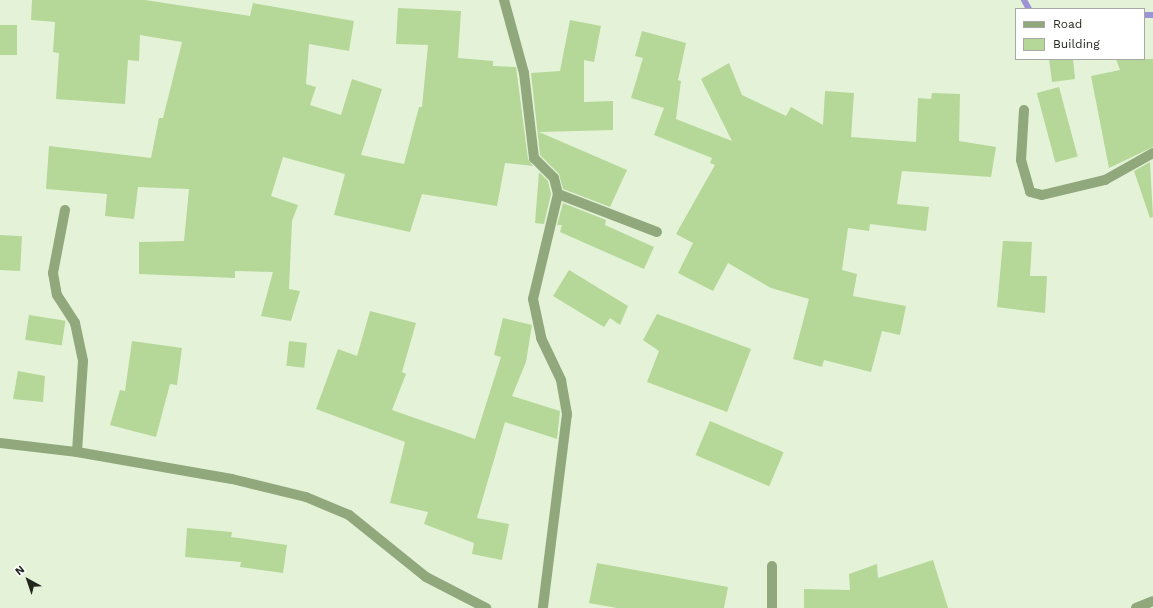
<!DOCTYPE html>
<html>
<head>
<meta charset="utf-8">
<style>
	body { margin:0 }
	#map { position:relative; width:1153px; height:608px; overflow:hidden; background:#e4f3d8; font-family:"Work Sans",sans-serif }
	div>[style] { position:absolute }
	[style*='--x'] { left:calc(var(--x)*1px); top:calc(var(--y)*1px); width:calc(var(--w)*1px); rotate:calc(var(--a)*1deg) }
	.stream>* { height:6px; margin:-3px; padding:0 3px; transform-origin:3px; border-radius:3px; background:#9c94d5 }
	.building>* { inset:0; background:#b5d797; transform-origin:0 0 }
	.minor>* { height:10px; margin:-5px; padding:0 5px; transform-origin:5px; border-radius:5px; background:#90a87b }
	.tertiary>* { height:10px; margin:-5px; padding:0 5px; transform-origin:5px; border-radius:5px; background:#90a87b }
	span { translate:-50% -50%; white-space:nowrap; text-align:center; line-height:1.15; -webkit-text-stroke:4px #fff; paint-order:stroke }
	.legend { position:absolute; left:1015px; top:8px; width:130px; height:52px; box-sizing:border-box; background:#fff; border:1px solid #a7a9a5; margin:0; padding:5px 7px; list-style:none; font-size:12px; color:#23281e }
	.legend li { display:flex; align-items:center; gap:8px; height:20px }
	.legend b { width:20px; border:1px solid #a7a9a5 }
	.north { position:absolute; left:8px; top:560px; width:40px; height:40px; -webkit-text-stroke:3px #fff; paint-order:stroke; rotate:320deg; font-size:11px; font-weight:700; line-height:16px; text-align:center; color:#23281e }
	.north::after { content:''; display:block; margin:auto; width:14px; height:18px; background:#23281e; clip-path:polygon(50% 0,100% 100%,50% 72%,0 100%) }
</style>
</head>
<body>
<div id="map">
	<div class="stream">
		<div style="--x:1024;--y:0;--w:10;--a:61"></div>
		<div style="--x:1144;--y:15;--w:9;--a:0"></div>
	</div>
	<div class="building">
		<div style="clip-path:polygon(32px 0,145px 0,250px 16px,253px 3px,354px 21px,349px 51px,309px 44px,306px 84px,316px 87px,310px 105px,341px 115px,352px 79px,382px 89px,361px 155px,404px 164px,419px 107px,422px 107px,428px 45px,396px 44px,398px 8px,461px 11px,458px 58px,493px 61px,493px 66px,516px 67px,528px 159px,533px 166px,505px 163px,497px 206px,422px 194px,410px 232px,334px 215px,345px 174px,283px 157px,271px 196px,298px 205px,292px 221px,289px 289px,300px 291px,291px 321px,261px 316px,273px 272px,235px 271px,235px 278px,139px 274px,139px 242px,184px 241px,189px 189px,138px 187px,134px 219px,105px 216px,107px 194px,46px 189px,49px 146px,151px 158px,159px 118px,163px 118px,182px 42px,140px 35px,139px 61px,128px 60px,125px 104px,56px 99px,59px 53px,53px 52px,55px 22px,31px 20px)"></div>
		<div style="clip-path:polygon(570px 20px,601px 26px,594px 62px,584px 60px,584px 102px,613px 101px,613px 130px,539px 132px,627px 170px,610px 207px,563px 189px,559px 174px,540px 155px,531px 73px,560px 71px)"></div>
		<div style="left:0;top:25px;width:17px;height:30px"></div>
		<div style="clip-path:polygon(642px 31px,686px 43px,678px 80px,681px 81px,676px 119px,732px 141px,701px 79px,729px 63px,742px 95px,786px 116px,791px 107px,823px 125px,825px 91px,854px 93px,851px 137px,916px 142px,918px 98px,931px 99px,932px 93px,960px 94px,959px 141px,996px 147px,991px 177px,902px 171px,897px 204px,929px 207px,926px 231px,870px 224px,869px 231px,848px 228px,842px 270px,857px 274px,853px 296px,906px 306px,900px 335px,882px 331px,871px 372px,824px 360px,822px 367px,793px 359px,809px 299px,771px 288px,728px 263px,713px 291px,678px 273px,693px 243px,676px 234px,715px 165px,710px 163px,712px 158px,654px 135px,664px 108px,631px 98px,643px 58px,635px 56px)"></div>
		<div style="clip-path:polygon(1049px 59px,1073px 59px,1075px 79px,1052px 82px)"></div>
		<div style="clip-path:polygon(1116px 59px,1153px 59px,1153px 147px,1109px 168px,1091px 76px,1120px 70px)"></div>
		<div style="left:1059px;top:87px;width:72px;height:23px;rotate:75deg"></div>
		<div style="clip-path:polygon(1150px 162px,1153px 217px,1150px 218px,1134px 171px)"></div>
		<div style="clip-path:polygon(539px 172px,548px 181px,551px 194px,544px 224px,535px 223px)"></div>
		<div style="clip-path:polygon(563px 203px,606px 220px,605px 225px,654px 247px,644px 269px,560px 232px,562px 225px,557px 225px)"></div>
		<div style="left:0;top:235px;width:22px;height:35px;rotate:3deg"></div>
		<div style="clip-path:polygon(1003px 241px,1032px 242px,1030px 276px,1047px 276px,1045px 313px,997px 307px)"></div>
		<div style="clip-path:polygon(569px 270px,628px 306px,620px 325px,610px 318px,604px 327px,553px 296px)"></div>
		<div style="clip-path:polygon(370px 311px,416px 323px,402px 372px,406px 374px,392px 410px,475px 439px,501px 357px,494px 355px,503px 318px,532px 325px,526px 362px,512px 396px,560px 411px,557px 439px,505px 422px,477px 518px,509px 524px,502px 560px,472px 554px,474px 543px,424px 524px,428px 512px,390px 503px,405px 442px,316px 409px,338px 349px,357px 356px)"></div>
		<div style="clip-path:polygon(657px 314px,751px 349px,727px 412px,647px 382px,659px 351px,643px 340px)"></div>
		<div style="left:29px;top:315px;width:37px;height:25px;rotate:9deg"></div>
		<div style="clip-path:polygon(132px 341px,182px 348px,177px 385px,170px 384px,156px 437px,110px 425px,120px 390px,125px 391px)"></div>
		<div style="left:289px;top:341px;width:18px;height:25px;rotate:6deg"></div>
		<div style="clip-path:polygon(18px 371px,45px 376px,43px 402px,13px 399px)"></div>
		<div style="left:710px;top:421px;width:80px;height:37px;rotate:23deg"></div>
		<div style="clip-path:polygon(187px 528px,232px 532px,231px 537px,287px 545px,283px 573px,240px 567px,241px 562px,185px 557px)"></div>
		<div style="clip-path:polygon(933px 560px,948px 608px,804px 608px,804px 589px,850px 590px,849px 574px,877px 564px,878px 578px)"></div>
		<div style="clip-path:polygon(597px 563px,728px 587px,724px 608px,617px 608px,589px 603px)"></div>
	</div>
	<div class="minor">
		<div style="--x:504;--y:0;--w:76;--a:74.7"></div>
		<div style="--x:524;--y:73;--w:86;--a:83.3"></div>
		<div style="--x:534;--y:158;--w:28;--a:45"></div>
		<div style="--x:554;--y:178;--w:16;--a:76"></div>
		<div style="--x:558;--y:194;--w:108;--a:103.4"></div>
		<div style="--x:533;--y:299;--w:40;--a:78"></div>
		<div style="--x:541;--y:338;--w:47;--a:64.5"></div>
		<div style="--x:561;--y:380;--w:35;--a:80"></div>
		<div style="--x:567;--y:414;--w:195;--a:97.1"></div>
		<div style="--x:1024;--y:110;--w:50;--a:93.4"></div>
		<div style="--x:1021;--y:160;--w:33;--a:74"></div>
		<div style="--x:1030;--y:192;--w:12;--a:14"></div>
		<div style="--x:1042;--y:195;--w:65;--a:-13.4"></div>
		<div style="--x:1105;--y:180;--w:55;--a:-29.4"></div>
		<div style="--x:558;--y:194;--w:106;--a:21"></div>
		<div style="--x:65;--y:210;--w:64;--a:100.8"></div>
		<div style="--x:53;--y:273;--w:22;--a:80"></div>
		<div style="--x:57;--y:295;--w:33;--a:57"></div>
		<div style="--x:75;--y:323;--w:39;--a:78"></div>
		<div style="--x:83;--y:361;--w:91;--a:93.8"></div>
		<div style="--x:772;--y:566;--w:42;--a:90"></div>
	</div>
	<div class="tertiary">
		<div style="--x:0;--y:443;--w:78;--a:6.7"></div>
		<div style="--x:77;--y:452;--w:157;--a:9.9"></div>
		<div style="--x:232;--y:479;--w:76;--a:13.7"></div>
		<div style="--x:306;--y:497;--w:47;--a:22.7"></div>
		<div style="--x:349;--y:515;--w:99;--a:38.8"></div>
		<div style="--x:426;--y:577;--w:68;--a:27.3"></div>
		<div style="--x:1136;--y:608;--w:18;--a:-22"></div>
	</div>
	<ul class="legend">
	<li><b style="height:5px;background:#90a87b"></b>Road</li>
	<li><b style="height:11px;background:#b5d797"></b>Building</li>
	</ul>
	<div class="north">N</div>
</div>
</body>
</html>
